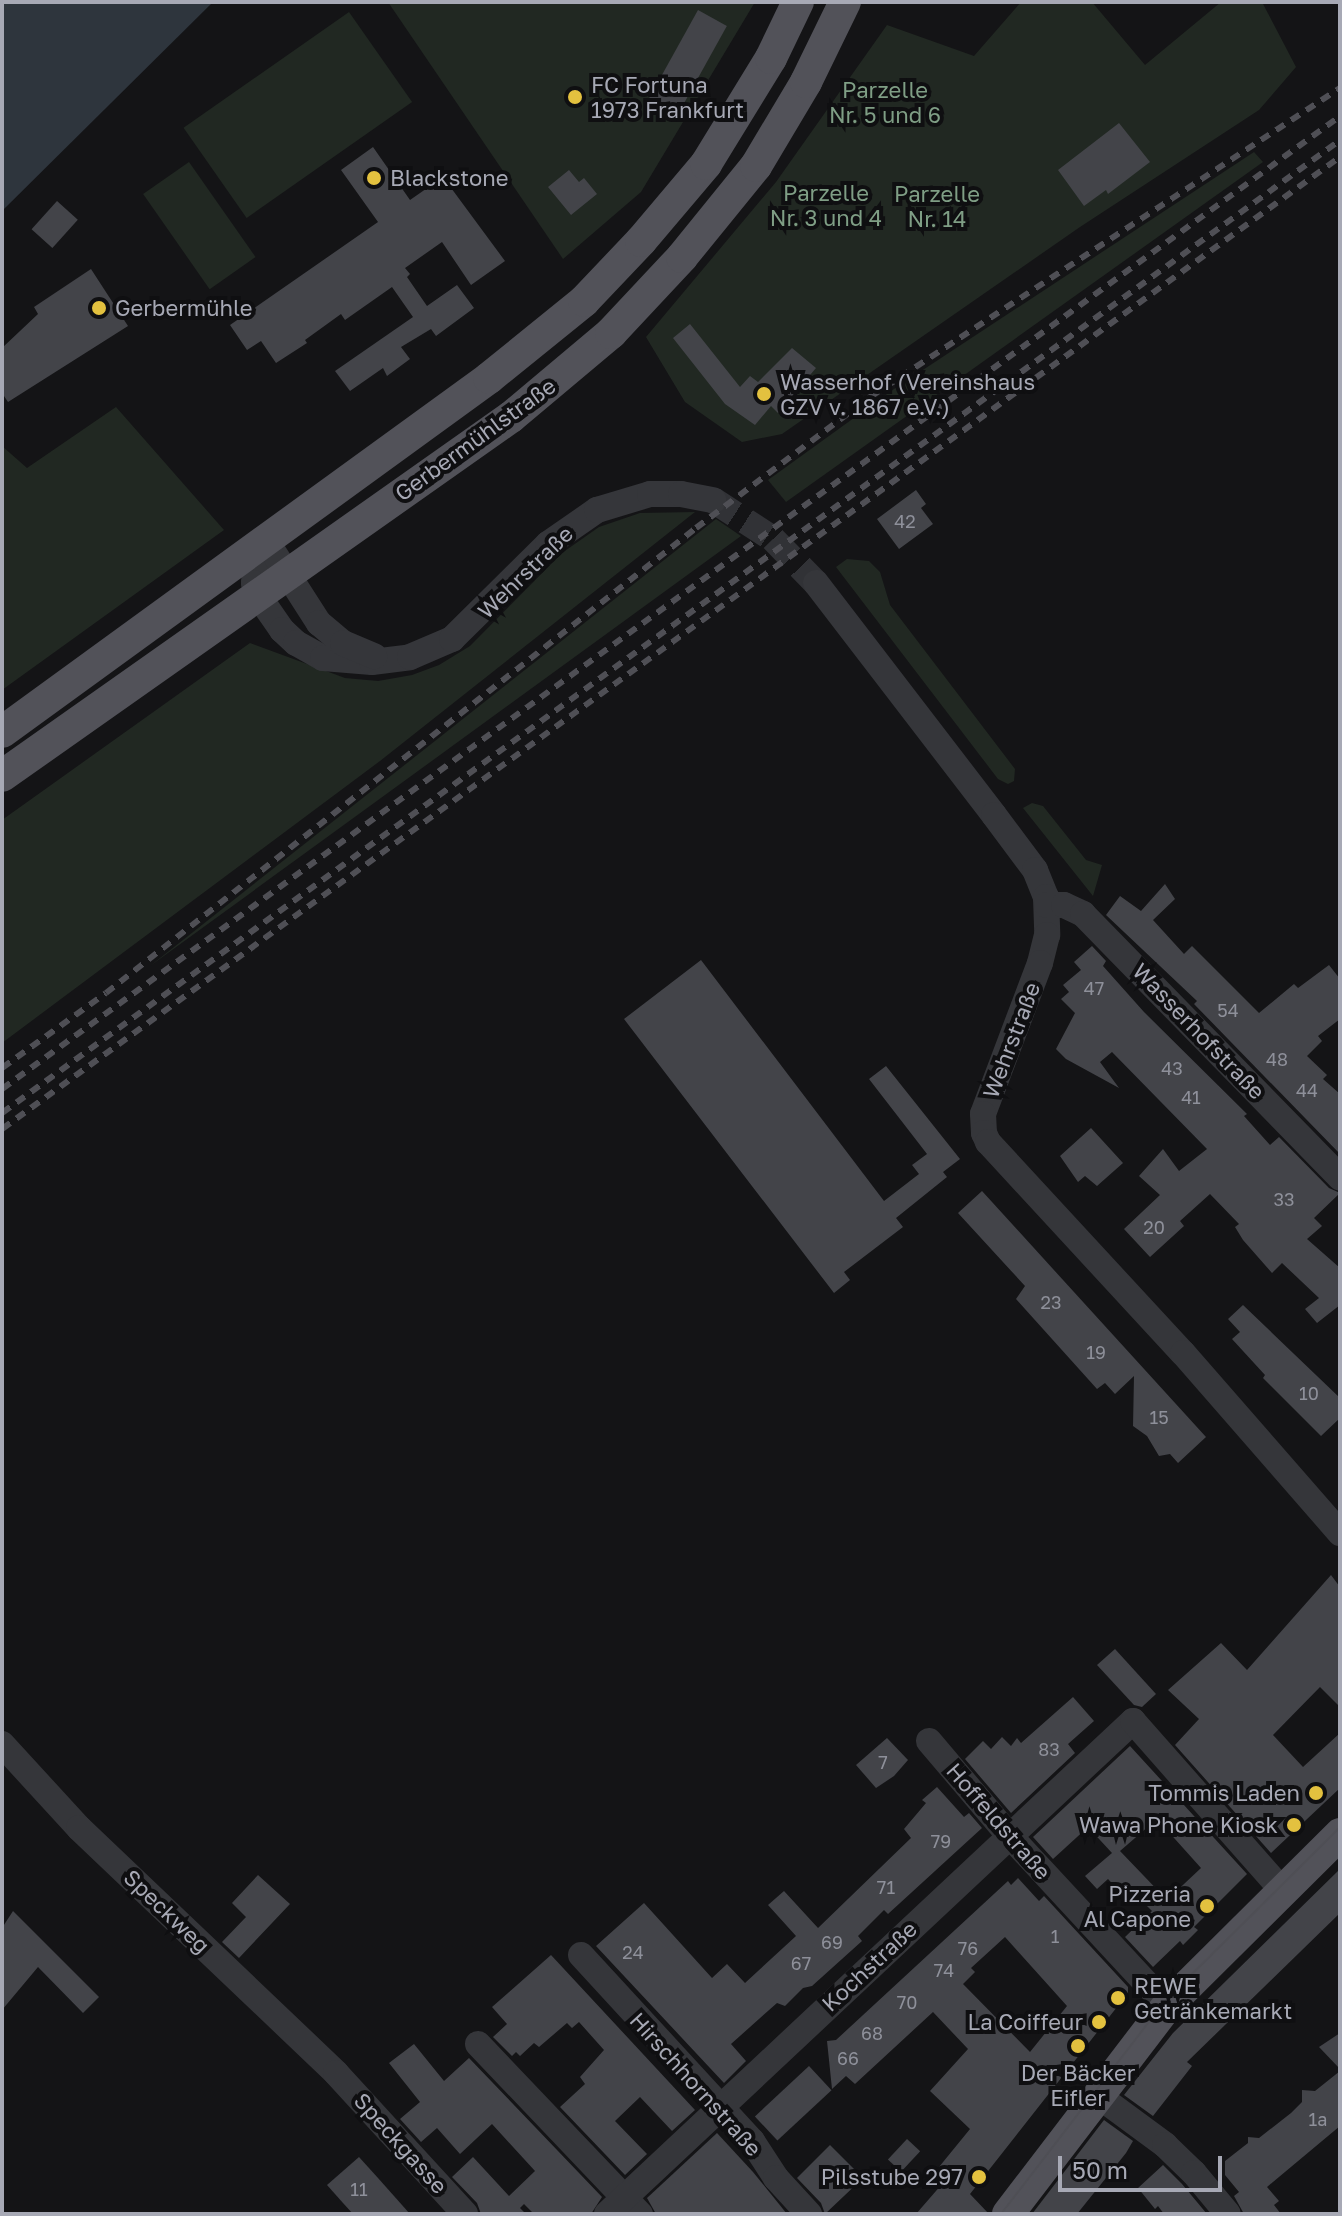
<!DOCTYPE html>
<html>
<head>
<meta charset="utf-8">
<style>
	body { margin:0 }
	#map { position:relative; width:1342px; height:2216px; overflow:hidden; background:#141416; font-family:"Golos Text",sans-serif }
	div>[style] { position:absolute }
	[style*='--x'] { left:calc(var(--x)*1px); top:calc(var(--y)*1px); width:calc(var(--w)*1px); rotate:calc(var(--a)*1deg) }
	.green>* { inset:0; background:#212822; transform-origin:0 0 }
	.water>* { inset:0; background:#2e353d }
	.building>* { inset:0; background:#434449; transform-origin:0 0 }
	.minor-tunnel>* { height:26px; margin-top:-13px; transform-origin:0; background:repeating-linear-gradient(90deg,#313236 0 26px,transparent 0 39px) }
	.minor>* { height:26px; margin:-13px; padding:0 13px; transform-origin:13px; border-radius:13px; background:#35363a }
	.major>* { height:32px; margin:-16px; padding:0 16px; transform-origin:16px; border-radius:16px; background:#525259 }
	.tram>* { height:2px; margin:-1px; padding:0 1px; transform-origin:1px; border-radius:1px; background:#4f4f55 }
	.rail>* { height:6px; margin-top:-3px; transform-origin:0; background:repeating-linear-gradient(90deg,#4f4f55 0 10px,transparent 0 18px) }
	.dots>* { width:22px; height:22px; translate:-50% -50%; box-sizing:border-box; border:4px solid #0f0f11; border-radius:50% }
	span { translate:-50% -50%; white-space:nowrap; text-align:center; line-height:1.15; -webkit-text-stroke:8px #0f0f11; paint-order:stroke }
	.number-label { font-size:18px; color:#8e909a }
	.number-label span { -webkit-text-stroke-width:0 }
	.poi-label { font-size:22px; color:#a7a9b5 }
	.left { translate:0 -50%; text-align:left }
	.right { translate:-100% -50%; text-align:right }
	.park-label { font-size:22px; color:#7f9e85 }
	.street-label { font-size:22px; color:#a7a9b5 }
	.frame { position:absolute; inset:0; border:4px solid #a7a9b5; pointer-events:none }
	.scale { position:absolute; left:1058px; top:2156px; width:164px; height:36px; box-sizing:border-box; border:4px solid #a7a9b5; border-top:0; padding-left:10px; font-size:24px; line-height:28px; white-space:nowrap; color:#a7a9b5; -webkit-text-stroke:6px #0f0f11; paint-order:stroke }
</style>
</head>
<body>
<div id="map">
	<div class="green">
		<div style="clip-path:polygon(388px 2px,755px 2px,641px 192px,563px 259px)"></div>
		<div style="clip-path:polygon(1021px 2px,1092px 2px,1145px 65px,1221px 2px,1262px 2px,1296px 67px,1259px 110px,1080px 227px,782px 434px,742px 442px,685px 402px,646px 337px,776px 182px,887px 25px,974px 56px)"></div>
		<div style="left:349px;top:12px;width:110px;height:202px;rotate:55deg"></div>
		<div style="clip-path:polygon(1254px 152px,1263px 162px,786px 502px,768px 480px,894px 389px)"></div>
		<div style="left:189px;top:162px;width:116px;height:56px;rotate:55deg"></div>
		<div style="clip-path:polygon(116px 407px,224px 530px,2px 690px,2px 446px,27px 468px)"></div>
		<div style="clip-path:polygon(695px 512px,380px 761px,2px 1043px,2px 820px,250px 643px,345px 678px,378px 681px,412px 675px,439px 665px,470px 646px,562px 553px,599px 527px,640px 513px)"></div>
		<div style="clip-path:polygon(716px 519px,741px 536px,150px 966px)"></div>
		<div style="clip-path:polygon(847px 559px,869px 561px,880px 572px,890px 605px,1015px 769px,1014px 781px,1008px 784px,998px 779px,836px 567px)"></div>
		<div style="clip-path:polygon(1032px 803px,1043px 806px,1086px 860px,1102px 865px,1093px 896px,1023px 808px)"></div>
	</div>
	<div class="water">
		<div style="clip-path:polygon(2px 2px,213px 2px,2px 211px)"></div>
	</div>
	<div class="building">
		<div style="left:698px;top:10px;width:33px;height:103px;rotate:29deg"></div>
		<div style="clip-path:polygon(1119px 123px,1150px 162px,1108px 194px,1106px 190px,1084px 206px,1058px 170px)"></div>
		<div style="clip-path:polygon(373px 147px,410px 200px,443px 177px,505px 261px,471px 285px,442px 242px,405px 268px,410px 274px,407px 277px,427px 306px,457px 285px,474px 308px,436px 336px,431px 329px,401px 347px,410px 359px,387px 376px,383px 368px,350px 391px,335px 371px,413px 317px,392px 287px,345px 320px,341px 314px,305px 340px,307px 343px,276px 363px,261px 341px,247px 350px,230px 325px,378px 222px,341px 170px)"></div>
		<div style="clip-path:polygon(569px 170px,579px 182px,584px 178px,597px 194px,571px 215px,548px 187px)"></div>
		<div style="left:57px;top:201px;width:28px;height:38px;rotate:42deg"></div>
		<div style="clip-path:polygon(91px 269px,128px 326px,8px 402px,2px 393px,2px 348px,38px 314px,34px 307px)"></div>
		<div style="clip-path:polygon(690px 324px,740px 387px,750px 376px,758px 382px,792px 348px,816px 368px,778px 413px,771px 406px,755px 425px,725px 404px,673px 338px)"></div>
		<div style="clip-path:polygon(916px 490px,926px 504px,921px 508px,933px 524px,899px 549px,877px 519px)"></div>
		<div style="clip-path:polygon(1165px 884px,1175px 899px,1153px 920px,1184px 954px,1192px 946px,1259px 1013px,1294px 984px,1298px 988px,1329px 965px,1340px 979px,1340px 1019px,1318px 1036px,1322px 1041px,1307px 1056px,1327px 1075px,1323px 1079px,1340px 1094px,1340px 1154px,1194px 1004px,1197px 1001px,1106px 915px,1120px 896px,1141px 911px)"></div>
		<div style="clip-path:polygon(1092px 946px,1106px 961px,1103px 966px,1144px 1012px,1247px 1114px,1244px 1116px,1270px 1145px,1279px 1137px,1329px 1188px,1340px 1193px,1314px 1218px,1322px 1226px,1307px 1239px,1340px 1268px,1340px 1305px,1317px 1323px,1305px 1309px,1319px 1298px,1282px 1263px,1272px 1273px,1243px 1240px,1235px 1227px,1239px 1224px,1210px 1194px,1180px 1221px,1184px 1226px,1150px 1257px,1124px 1229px,1160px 1195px,1139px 1176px,1163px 1149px,1179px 1171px,1207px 1149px,1112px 1052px,1100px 1062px,1119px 1088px,1066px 1059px,1056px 1049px,1075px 1013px,1061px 999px,1069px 992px,1063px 985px,1081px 970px,1074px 962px)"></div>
		<div style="clip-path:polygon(701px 960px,884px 1201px,919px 1174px,912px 1165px,927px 1154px,869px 1079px,886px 1066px,960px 1159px,943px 1172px,947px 1177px,896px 1218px,903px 1227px,844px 1272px,850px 1280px,834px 1293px,624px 1019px)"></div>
		<div style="clip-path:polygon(1091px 1128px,1123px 1163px,1097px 1186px,1085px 1176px,1078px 1182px,1060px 1156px)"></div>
		<div style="clip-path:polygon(982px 1191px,1206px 1437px,1178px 1463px,1170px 1454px,1159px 1456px,1147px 1436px,1133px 1426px,1134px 1376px,1115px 1394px,1105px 1383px,1097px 1389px,1016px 1299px,1025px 1286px,958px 1213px)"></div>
		<div style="clip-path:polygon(1243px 1305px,1340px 1398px,1340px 1418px,1321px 1436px,1263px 1378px,1265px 1375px,1232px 1339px,1240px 1332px,1228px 1319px)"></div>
		<div style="clip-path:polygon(1331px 1575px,1340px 1587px,1340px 1707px,1320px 1687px,1273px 1735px,1303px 1767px,1340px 1733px,1340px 1788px,1271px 1853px,1175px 1745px,1199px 1719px,1168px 1690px,1221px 1643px,1247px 1670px)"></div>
		<div style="clip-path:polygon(1115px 1649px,1156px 1694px,1142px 1707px,1134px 1705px,1097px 1665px)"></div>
		<div style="clip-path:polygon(1073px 1697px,1094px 1721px,1068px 1744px,1075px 1753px,1011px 1813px,965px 1759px,983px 1741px,991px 1749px,1002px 1737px,1011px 1746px,1017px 1738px,1021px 1743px)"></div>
		<div style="clip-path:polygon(887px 1738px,908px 1760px,894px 1776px,876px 1788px,856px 1765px)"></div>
		<div style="clip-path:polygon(evenodd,1130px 1746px,1247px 1874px,1194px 1927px,1198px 1930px,1183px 1945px,1180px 1941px,1153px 1967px,1125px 1937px,1152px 1911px,1129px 1888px,1122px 1894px,1108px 1879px,1097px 1889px,1085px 1876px,1112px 1853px,1088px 1827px,1053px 1859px,1033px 1837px,1130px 1746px,1157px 1819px,1201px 1868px,1167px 1900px,1120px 1851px,1157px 1819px)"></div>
		<div style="clip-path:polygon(937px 1787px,964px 1817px,969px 1813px,982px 1828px,888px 1914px,884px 1910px,858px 1936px,862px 1941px,812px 1986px,803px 1988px,785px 2006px,777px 2003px,731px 2044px,746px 2061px,724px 2083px,596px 1946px,644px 1903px,712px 1978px,727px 1964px,745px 1983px,796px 1936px,768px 1905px,784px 1891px,818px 1928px,911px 1838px,904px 1829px,926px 1803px,922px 1800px)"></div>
		<div style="clip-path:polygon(1340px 1869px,1340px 1913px,1187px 2062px,1192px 2066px,1153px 2116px,1124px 2095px,1173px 2033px)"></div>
		<div style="clip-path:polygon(258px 1875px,290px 1904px,239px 1958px,222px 1942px,246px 1917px,232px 1903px)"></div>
		<div style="clip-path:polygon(evenodd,1018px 1878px,1039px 1901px,1044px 1896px,1128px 1987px,1128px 1993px,970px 2194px,989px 2214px,916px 2214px,949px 2176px,939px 2167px,970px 2129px,930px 2091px,968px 2049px,933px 2012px,855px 2084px,846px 2076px,832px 2089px,827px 2041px,836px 2040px,1008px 1881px,1011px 1885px,1018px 1878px,1005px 1937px,1067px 2006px,1030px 2052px,963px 1984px,975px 1972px,971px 1968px,1005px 1937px)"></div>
		<div style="clip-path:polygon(13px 1911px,99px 1997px,83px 2013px,38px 1967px,2px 2010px,2px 1928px)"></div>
		<div style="clip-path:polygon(551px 1955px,695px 2110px,672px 2131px,640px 2097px,615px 2121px,647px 2154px,625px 2175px,560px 2107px,585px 2084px,580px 2077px,604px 2050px,579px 2022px,572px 2028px,567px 2023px,539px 2047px,534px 2043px,520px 2056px,516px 2052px,512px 2056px,493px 2037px,507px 2024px,492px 2007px)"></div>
		<div style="clip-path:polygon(1340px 2033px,1340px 2069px,1319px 2047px)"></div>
		<div style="clip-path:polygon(414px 2044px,444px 2081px,469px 2058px,602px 2197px,591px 2214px,534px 2214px,524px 2204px,520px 2208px,526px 2214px,481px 2214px,477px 2203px,452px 2177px,473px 2157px,509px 2196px,535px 2171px,492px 2124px,460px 2154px,437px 2128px,421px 2142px,400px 2119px,420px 2102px,389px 2063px)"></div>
		<div style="left:809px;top:2066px;width:33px;height:74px;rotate:47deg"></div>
		<div style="clip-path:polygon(1340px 2071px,1340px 2126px,1267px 2187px,1279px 2201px,1274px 2205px,1281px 2214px,1244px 2214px,1234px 2196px,1239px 2192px,1225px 2175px,1225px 2161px,1248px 2143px,1248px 2137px,1259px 2138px,1291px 2113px,1302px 2102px,1302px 2090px,1315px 2091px)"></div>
		<div style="clip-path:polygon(1104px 2120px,1133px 2141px,1126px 2153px,1077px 2214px,1032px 2214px)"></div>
		<div style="clip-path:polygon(717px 2133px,753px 2172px,787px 2214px,656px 2214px,647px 2198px)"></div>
		<div style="left:907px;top:2139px;width:18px;height:28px;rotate:43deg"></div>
		<div style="clip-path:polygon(830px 2145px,863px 2178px,825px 2214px,821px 2203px,797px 2178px)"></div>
		<div style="clip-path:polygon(359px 2157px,378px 2178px,410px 2214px,353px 2214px,343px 2203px,327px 2185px)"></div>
		<div style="clip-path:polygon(1163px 2165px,1182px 2184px,1207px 2214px,1164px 2214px,1158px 2206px,1155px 2209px,1138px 2188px)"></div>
	</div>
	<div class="minor-tunnel">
		<div style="--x:713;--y:500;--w:72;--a:33"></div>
		<div style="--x:773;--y:539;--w:62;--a:45.7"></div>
	</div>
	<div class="minor">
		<div style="--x:265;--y:539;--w:21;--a:113"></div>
		<div style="--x:257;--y:558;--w:25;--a:97"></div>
		<div style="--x:254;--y:583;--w:11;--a:75"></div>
		<div style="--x:257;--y:594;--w:44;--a:55.2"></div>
		<div style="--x:282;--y:630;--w:19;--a:43"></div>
		<div style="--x:296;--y:643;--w:31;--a:29"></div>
		<div style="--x:323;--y:658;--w:49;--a:4.7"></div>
		<div style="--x:372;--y:662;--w:38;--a:-7"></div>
		<div style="--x:410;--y:657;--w:46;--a:-23.2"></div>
		<div style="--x:452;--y:639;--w:135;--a:-44.7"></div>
		<div style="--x:548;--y:544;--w:60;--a:-34.8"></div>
		<div style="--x:597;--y:510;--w:55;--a:-16.8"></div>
		<div style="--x:650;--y:494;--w:31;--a:0"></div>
		<div style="--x:681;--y:494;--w:33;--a:11"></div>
		<div style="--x:265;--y:539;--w:100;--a:57.3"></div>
		<div style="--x:319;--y:623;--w:31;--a:40"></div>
		<div style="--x:343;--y:643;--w:34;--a:23"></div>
		<div style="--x:816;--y:583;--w:292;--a:52.5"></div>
		<div style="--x:994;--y:815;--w:69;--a:53.3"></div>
		<div style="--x:1035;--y:870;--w:29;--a:68"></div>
		<div style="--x:1046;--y:897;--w:38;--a:88"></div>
		<div style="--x:1047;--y:935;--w:29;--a:104"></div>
		<div style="--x:1040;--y:963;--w:161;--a:110.7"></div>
		<div style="--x:983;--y:1114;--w:19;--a:87"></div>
		<div style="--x:984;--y:1133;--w:10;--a:66"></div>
		<div style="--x:988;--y:1142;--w:287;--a:47.3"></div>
		<div style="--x:1183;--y:1353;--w:239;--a:48.9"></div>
		<div style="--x:1047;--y:905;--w:17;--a:0"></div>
		<div style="--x:1064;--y:905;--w:21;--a:25"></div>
		<div style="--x:1083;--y:914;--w:368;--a:45.7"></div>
		<div style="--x:929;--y:1741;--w:122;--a:49.7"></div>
		<div style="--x:1008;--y:1834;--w:234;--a:47.2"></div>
		<div style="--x:2;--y:1744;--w:114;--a:47.5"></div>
		<div style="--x:79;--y:1828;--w:355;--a:43.6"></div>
		<div style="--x:336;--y:2073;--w:191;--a:47.5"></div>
		<div style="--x:581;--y:1955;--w:253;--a:47.4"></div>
		<div style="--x:752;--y:2141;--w:44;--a:57"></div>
		<div style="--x:776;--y:2178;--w:49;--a:47.5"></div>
		<div style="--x:478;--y:2044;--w:235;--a:46.4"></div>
		<div style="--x:1100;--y:2097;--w:81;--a:36.4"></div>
		<div style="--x:1165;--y:2145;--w:40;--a:44"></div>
		<div style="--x:1194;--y:2173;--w:53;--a:50.3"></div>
		<div style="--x:607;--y:2214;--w:721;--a:-43.15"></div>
		<div style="--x:1133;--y:1721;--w:227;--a:48.6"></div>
	</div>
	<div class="major">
		<div style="--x:2;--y:732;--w:602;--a:-36.01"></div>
		<div style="--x:489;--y:378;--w:122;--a:-39"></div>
		<div style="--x:584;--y:301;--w:83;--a:-46.5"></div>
		<div style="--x:641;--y:241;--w:101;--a:-49.8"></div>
		<div style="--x:706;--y:164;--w:124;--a:-58.5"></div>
		<div style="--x:771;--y:58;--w:62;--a:-64.3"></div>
		<div style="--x:2;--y:776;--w:623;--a:-35.2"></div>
		<div style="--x:511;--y:417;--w:131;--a:-40"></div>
		<div style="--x:611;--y:333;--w:104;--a:-46.9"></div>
		<div style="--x:682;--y:257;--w:117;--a:-50.9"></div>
		<div style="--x:756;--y:166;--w:98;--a:-59.2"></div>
		<div style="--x:806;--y:82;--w:89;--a:-64"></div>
		<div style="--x:1008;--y:2214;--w:262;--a:-52.6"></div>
		<div style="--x:1167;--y:2006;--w:244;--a:-44.8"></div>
	</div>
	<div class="tram">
		<div style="--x:1001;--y:2214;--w:267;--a:-52.4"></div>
		<div style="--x:1164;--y:2002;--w:248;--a:-44.8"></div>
	</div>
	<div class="rail">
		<div style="--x:2;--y:1068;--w:128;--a:-35.8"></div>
		<div style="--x:106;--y:993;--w:751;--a:-38.24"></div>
		<div style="--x:696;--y:528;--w:218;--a:-37"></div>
		<div style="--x:870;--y:397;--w:562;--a:-33.32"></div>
		<div style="--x:2;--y:1089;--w:1654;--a:-36.02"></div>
		<div style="--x:2;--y:1113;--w:1654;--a:-36.02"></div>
		<div style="--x:2;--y:1129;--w:1654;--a:-36"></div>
	</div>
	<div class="dots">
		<div style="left:575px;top:97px;background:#e3c13f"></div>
		<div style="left:374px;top:178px;background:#e3c13f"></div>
		<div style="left:99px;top:308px;background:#e3c13f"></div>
		<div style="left:764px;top:394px;background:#e3c13f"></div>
		<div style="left:1316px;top:1793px;background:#e3c13f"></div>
		<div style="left:1294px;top:1825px;background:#e3c13f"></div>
		<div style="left:1207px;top:1906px;background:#e3c13f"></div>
		<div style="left:1118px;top:1998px;background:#e3c13f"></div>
		<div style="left:1099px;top:2022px;background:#e3c13f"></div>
		<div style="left:1078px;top:2046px;background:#e3c13f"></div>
		<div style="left:979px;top:2177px;background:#e3c13f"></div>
	</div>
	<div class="number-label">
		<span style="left:905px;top:521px">42</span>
		<span style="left:1094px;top:988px">47</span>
		<span style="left:1228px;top:1010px">54</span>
		<span style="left:1277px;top:1059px">48</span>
		<span style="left:1172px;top:1068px">43</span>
		<span style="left:1307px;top:1090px">44</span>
		<span style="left:1191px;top:1097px">41</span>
		<span style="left:1284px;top:1199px">33</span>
		<span style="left:1154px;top:1227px">20</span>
		<span style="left:1051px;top:1302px">23</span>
		<span style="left:1096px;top:1352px">19</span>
		<span style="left:1309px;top:1393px">10</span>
		<span style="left:1159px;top:1417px">15</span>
		<span style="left:1049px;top:1749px">83</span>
		<span style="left:883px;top:1762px">7</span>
		<span style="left:941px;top:1841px">79</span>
		<span style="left:886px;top:1887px">71</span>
		<span style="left:1055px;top:1936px">1</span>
		<span style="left:832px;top:1942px">69</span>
		<span style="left:968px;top:1948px">76</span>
		<span style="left:633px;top:1952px">24</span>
		<span style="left:801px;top:1963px">67</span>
		<span style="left:944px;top:1970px">74</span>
		<span style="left:907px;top:2002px">70</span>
		<span style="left:872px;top:2033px">68</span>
		<span style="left:848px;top:2058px">66</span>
		<span style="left:1318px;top:2119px">1a</span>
		<span style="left:359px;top:2189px">11</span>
	</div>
	<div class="poi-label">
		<span class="left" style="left:591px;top:97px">FC Fortuna<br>1973 Frankfurt</span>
		<span class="left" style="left:390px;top:178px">Blackstone</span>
		<span class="left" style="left:115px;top:308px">Gerbermühle</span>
		<span class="left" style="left:780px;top:394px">Wasserhof (Vereinshaus<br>GZV v. 1867 e.V.)</span>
		<span class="right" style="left:1300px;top:1793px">Tommis Laden</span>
		<span class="right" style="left:1278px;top:1825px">Wawa Phone Kiosk</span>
		<span class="right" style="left:1191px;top:1906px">Pizzeria<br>Al Capone</span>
		<span class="left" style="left:1134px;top:1998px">REWE<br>Getränkemarkt</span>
		<span class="right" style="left:1083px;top:2022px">La Coiffeur</span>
		<span style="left:1078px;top:2085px">Der Bäcker<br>Eifler</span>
		<span class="right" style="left:963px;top:2177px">Pilsstube 297</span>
	</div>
	<div class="park-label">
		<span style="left:885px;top:102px">Parzelle<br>Nr. 5 und 6</span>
		<span style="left:826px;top:205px">Parzelle<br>Nr. 3 und 4</span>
		<span style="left:937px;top:206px">Parzelle<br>Nr. 14</span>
	</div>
	<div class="street-label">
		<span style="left:475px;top:439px;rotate:-36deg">Gerbermühlstraße</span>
		<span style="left:525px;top:572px;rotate:-44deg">Wehrstraße</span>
		<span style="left:1199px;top:1031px;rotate:46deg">Wasserhofstraße</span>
		<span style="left:1011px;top:1040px;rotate:-69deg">Wehrstraße</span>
		<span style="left:999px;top:1821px;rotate:49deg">Hoffeldstraße</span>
		<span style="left:167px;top:1911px;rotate:44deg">Speckweg</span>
		<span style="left:869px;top:1966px;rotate:-43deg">Kochstraße</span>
		<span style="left:696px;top:2084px;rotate:48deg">Hirschhornstraße</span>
		<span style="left:401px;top:2143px;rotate:48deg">Speckgasse</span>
	</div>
	<div class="frame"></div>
	<div class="scale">50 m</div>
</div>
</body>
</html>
